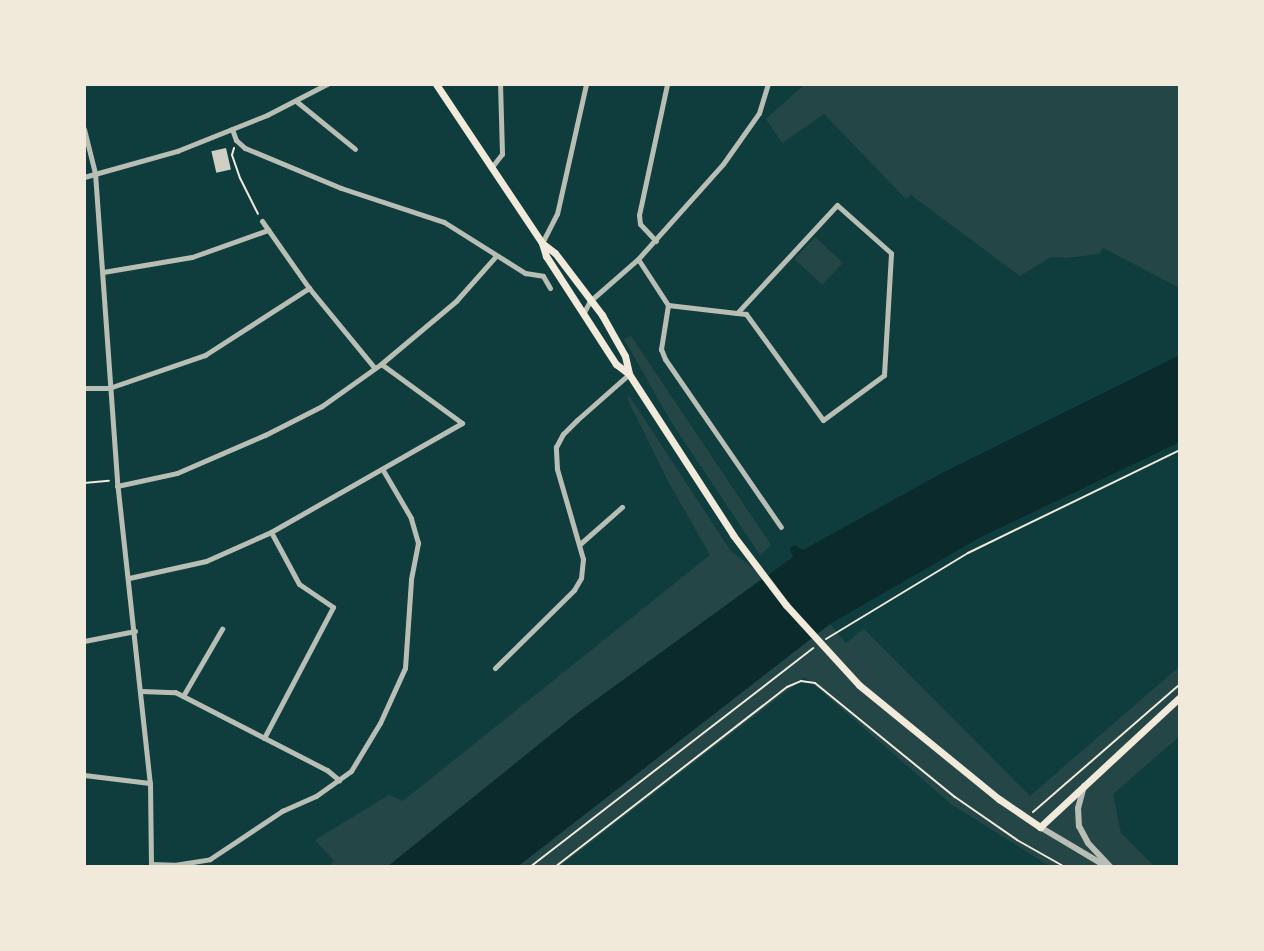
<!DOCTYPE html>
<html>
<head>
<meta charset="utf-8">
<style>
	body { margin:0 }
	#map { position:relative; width:1264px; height:951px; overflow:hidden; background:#0f3d3e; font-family:Inter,sans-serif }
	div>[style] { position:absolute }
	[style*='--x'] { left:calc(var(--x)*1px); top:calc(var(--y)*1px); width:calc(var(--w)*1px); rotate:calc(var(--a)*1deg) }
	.green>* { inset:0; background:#244646; transform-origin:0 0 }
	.water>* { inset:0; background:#0a2a2b }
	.building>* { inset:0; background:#cfcfc3; transform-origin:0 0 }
	.path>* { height:2px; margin:-1px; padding:0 1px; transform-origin:1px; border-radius:1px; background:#f1e9da }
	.minor>* { height:5px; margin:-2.5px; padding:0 2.5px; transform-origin:2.5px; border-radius:2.5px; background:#b8beb3 }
	.tertiary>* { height:6px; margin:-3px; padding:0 3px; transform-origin:3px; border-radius:3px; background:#b8beb3 }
	.secondary>* { height:7px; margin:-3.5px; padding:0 3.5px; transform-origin:3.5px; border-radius:3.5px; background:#f1e9da }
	span { translate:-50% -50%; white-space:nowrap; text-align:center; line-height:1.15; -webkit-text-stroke:7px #f1e9da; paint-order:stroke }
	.frame { position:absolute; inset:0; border:86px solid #f1e9da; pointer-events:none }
</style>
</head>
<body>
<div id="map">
	<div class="green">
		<div style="clip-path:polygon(805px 84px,1180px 84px,1180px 288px,1103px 248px,1099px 254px,1066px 258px,1051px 257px,1020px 276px,911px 195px,906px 199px,824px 114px,782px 143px,766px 119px)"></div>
		<div style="left:815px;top:237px;width:38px;height:30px;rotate:43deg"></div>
		<div style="clip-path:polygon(631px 336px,771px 545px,760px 555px,670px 420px,624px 339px)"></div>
		<div style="clip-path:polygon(630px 397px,730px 550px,764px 577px,579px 712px,387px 867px,328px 867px,334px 861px,315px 840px,389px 795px,403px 801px,710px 555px,669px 483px,627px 398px)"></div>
		<div style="clip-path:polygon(830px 624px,846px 643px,864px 629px,1030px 796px,1180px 666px,1180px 736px,1113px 794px,1121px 833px,1155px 867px,1051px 867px,951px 804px,805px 677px,559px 867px,517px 867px)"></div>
	</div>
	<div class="water">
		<div style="clip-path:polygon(1180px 355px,1180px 442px,979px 538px,830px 624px,517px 867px,387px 867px,579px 712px,793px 557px,790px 548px,795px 545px,803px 550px,944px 472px)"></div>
	</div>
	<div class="building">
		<div style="left:226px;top:148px;width:22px;height:15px;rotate:77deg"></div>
	</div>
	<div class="path">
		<div style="--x:234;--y:148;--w:7;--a:106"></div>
		<div style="--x:232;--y:155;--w:24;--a:71"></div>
		<div style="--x:240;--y:178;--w:40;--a:63.4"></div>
		<div style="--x:84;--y:483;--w:25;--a:-5"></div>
		<div style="--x:826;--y:639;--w:166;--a:-31.2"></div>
		<div style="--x:968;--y:553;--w:236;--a:-25.9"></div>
		<div style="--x:1033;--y:812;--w:195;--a:-41"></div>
		<div style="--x:530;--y:867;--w:358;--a:-37.7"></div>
		<div style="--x:555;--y:867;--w:294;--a:-37.8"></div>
		<div style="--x:787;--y:687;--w:15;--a:-23"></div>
		<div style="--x:801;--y:681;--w:14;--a:8"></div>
		<div style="--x:815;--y:683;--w:181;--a:39.2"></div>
		<div style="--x:955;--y:797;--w:75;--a:34.7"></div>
		<div style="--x:1017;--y:840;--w:55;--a:29.4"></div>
	</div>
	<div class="minor">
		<div style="--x:296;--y:101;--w:76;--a:39.1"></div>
		<div style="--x:84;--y:129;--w:45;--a:76"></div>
		<div style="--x:95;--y:173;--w:309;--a:85.9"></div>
		<div style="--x:117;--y:481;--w:304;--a:83.8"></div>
		<div style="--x:150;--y:783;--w:84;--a:89.3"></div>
		<div style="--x:232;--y:129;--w:12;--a:70"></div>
		<div style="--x:236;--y:140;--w:12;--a:42"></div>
		<div style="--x:245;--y:148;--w:104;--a:22.6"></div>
		<div style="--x:341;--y:188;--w:108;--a:18.3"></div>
		<div style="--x:444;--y:222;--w:96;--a:32.2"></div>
		<div style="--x:525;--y:273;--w:18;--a:9"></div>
		<div style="--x:543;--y:276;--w:14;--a:60"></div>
		<div style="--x:491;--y:168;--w:18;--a:-52"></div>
		<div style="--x:502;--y:154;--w:70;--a:-91.6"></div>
		<div style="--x:84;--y:177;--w:97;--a:-15.6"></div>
		<div style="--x:177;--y:151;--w:97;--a:-21.8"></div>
		<div style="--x:267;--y:115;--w:68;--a:-27.3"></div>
		<div style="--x:262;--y:221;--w:82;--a:55"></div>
		<div style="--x:309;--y:288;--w:102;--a:50.6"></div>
		<div style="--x:656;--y:241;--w:23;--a:-133"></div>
		<div style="--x:640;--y:224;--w:9;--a:-96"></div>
		<div style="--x:639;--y:215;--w:134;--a:-77.9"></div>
		<div style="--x:542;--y:243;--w:33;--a:-63"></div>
		<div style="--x:557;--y:214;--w:133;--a:-77.4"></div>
		<div style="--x:638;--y:259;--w:55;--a:56.9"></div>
		<div style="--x:668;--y:305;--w:45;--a:99"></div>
		<div style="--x:661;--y:349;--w:11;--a:68"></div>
		<div style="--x:665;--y:359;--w:204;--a:55.4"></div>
		<div style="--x:103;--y:272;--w:90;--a:-9.6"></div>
		<div style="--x:192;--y:257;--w:81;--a:-19.6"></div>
		<div style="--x:668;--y:305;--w:69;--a:6.6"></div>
		<div style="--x:737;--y:313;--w:9;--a:6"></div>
		<div style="--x:746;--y:314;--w:131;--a:54"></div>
		<div style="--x:823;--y:420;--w:76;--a:-36.4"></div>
		<div style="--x:884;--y:375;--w:122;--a:-86.7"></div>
		<div style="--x:891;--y:253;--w:72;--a:-138.4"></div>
		<div style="--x:837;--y:205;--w:147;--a:132.8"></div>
		<div style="--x:583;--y:314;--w:15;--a:-62"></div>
		<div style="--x:590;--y:301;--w:64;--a:-41.2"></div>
		<div style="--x:638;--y:259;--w:127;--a:-48.2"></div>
		<div style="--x:723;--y:164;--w:62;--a:-54.8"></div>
		<div style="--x:759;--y:113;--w:30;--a:-73"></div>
		<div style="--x:84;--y:388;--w:25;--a:0"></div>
		<div style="--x:109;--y:388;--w:102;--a:-19"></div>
		<div style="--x:205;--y:355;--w:124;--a:-32.8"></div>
		<div style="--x:117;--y:486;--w:61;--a:-12.2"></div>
		<div style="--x:177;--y:473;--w:96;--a:-23.4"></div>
		<div style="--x:265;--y:435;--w:64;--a:-27"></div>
		<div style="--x:322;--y:406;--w:72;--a:-35.4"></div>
		<div style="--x:381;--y:364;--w:98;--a:-40"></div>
		<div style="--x:456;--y:301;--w:60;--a:-48.4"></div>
		<div style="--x:580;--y:544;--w:56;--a:-41.4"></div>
		<div style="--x:129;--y:578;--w:79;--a:-12.4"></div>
		<div style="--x:206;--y:561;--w:71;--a:-24"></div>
		<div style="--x:271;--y:532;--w:220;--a:-29.7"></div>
		<div style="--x:462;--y:423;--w:100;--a:-143.9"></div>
		<div style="--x:84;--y:641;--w:52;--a:-11.1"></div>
		<div style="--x:495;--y:668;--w:111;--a:-44.6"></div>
		<div style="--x:574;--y:590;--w:14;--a:-60"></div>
		<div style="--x:581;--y:578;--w:19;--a:-84"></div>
		<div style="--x:583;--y:559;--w:94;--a:-106.1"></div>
		<div style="--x:557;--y:469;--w:22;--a:-93"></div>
		<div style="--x:556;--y:447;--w:15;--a:-62"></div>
		<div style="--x:563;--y:434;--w:20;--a:-45"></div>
		<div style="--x:577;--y:420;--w:69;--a:-41.5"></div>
		<div style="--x:141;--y:691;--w:34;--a:2"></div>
		<div style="--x:175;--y:692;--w:171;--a:27.2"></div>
		<div style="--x:327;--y:770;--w:16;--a:40"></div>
		<div style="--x:183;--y:696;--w:78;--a:-59.8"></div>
		<div style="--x:264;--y:738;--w:148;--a:-62.2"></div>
		<div style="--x:333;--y:607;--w:41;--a:-145.9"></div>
		<div style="--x:299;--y:584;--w:59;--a:-118.3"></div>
		<div style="--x:84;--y:775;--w:66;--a:6.9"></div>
		<div style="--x:151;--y:864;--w:23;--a:2"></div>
		<div style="--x:174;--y:865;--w:36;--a:-9"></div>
		<div style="--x:210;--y:859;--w:87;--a:-33.7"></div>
		<div style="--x:282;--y:811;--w:37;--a:-24"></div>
		<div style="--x:316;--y:796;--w:43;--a:-35.5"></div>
		<div style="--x:351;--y:771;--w:56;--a:-58.9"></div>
		<div style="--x:380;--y:723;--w:60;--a:-65.6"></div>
		<div style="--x:405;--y:668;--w:89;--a:-86.1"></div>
		<div style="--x:411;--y:579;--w:37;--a:-79"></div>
		<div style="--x:418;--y:543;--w:26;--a:-106"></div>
		<div style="--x:411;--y:518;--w:56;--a:-120.3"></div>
	</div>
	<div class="tertiary">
		<div style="--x:1084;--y:786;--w:23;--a:105"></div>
		<div style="--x:1078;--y:808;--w:18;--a:87"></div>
		<div style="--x:1079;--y:826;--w:19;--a:62"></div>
		<div style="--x:1088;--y:843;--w:33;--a:47"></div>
		<div style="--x:1040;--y:827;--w:78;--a:30.8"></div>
	</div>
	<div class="secondary">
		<div style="--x:436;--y:84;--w:191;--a:56.3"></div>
		<div style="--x:542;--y:243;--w:16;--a:38"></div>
		<div style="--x:555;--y:253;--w:78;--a:52.8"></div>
		<div style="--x:602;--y:315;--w:47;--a:60.7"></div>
		<div style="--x:625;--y:356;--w:18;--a:77"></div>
		<div style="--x:542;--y:243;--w:14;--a:73"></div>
		<div style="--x:546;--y:256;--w:129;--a:57.1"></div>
		<div style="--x:616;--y:364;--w:16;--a:38"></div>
		<div style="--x:629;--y:374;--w:192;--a:57.1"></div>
		<div style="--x:733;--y:535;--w:88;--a:52.9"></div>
		<div style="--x:786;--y:605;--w:108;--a:47.6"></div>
		<div style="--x:859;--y:685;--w:181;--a:39.2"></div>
		<div style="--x:999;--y:799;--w:50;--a:34.3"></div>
		<div style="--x:1040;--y:827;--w:191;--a:-42.9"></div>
	</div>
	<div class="frame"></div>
</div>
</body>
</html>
